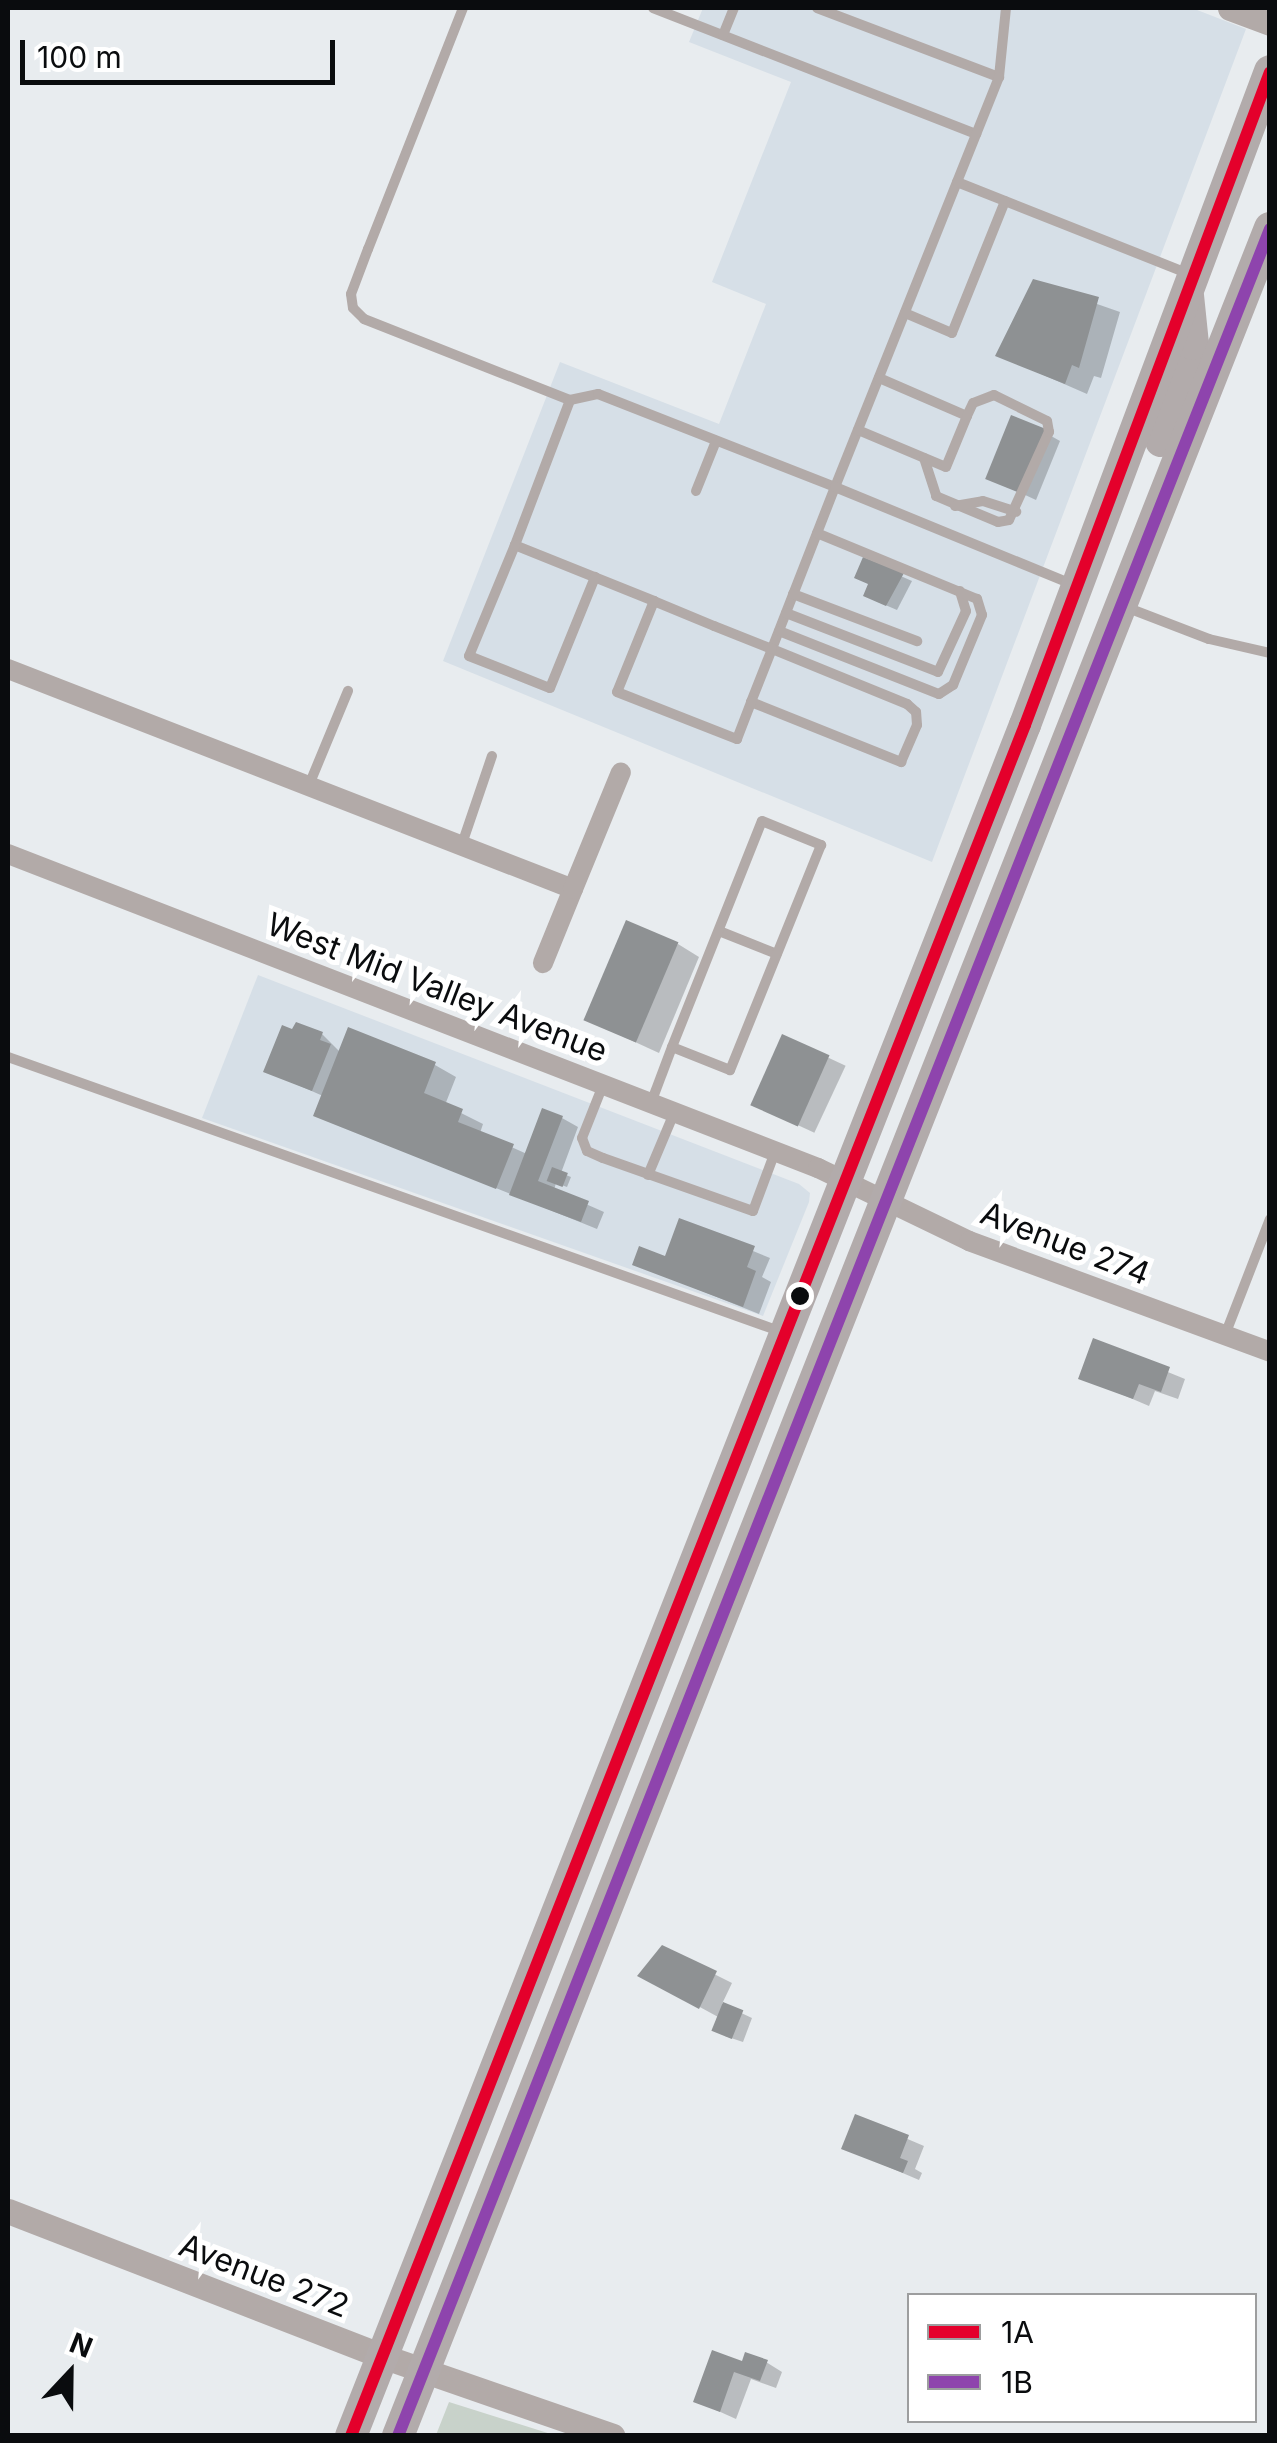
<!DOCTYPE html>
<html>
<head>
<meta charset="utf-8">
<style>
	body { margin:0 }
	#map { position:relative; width:1277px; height:2443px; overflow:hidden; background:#e8ecef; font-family:Inter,sans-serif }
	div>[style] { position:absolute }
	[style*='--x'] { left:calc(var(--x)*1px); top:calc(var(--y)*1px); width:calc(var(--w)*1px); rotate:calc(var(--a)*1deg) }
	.built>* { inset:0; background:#d6dfe7 }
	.green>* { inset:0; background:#c8d2ca }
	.shadow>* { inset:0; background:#0003; transform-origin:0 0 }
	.building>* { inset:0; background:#8e9193; transform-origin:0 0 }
	.service>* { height:10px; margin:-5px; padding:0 5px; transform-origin:5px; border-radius:5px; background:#b2aaa8 }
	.minor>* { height:20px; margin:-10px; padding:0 10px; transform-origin:10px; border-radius:10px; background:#b2aaa8 }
	.tertiary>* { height:25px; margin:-12.5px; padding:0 12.5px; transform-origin:12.5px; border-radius:12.5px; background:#b2aaa8 }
	.primary>* { height:32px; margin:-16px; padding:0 16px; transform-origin:16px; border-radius:16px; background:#b2abab }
	.bus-1>* { height:12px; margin:-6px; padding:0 6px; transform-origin:6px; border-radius:6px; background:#e4002b }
	.bus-2>* { height:12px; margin:-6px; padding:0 6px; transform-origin:6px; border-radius:6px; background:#8e44ad }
	.dots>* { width:28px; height:28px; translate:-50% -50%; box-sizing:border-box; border:5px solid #fff; border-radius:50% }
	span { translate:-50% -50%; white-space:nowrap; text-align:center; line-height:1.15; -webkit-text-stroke:10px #fff; paint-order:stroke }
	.street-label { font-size:32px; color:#0a0c0e }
	.frame { position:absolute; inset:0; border:10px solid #0a0c0e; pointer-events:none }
	.legend { position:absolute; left:907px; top:2293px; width:350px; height:130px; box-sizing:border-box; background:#fff; border:2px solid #9d9e9f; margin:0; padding:12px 18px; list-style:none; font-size:30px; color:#0a0c0e }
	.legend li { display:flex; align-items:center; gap:20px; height:50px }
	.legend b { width:50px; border:2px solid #9d9e9f }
	.north { position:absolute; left:20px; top:2323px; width:100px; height:100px; -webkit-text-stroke:8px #fff; paint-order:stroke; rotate:22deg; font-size:28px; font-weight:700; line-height:40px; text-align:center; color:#0a0c0e }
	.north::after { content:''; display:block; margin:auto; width:35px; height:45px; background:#0a0c0e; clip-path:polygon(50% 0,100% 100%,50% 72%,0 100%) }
	.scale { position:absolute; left:20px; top:40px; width:315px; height:45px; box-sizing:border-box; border:5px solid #0a0c0e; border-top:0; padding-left:12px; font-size:30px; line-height:35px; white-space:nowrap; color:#0a0c0e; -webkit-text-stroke:8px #fff; paint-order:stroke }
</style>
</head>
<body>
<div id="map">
	<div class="built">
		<div style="clip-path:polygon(703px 8px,1192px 8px,1246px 29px,932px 862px,443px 661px,560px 362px,719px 424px,766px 304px,712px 282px,791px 82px,689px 42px)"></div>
		<div style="clip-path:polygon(258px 975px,799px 1184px,810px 1193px,809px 1202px,763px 1316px,202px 1118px)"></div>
	</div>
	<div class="green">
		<div style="clip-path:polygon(449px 2402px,554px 2435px,436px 2435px)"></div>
	</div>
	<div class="shadow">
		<div style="clip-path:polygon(1034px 282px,1120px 312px,1101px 378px,1094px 376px,1087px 394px,998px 355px)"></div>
		<div style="clip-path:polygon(1044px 432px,1060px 441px,1036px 500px,988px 478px)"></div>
		<div style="clip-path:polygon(864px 560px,912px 581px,897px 610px,876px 601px)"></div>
		<div style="clip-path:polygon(678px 944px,699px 957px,659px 1053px,587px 1020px)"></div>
		<div style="clip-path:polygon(322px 1034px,341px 1053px,435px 1065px,456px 1077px,445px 1105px,483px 1124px,480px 1133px,527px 1154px,562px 1118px,578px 1127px,561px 1173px,571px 1177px,567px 1187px,556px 1183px,554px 1190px,604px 1212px,597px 1229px,316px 1115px,323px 1096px,266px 1071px)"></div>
		<div style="left:784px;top:1037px;width:68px;height:74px;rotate:25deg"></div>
		<div style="clip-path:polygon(680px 1221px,770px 1258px,762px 1277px,771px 1282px,759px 1314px,635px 1264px,666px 1259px)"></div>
		<div style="clip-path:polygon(1094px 1342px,1185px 1379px,1178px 1399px,1155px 1391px,1149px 1406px,1081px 1377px)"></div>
		<div style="clip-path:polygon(662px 1948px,732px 1983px,722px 2004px,752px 2018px,743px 2042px,725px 2036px,720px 2018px,641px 1975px)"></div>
		<div style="clip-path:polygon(856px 2117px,924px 2146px,915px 2169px,922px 2173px,919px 2180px,844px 2148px)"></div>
		<div style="clip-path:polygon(766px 2362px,782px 2372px,776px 2388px,751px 2379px,736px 2419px,696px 2401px,743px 2364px)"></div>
	</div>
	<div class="building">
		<div style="clip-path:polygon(1033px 279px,1099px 297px,1079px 368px,1072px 365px,1065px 384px,995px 356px)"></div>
		<div style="left:1011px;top:415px;width:37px;height:69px;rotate:22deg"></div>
		<div style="clip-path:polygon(863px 557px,904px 573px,886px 606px,863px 596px,868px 584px,854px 578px)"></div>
		<div style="left:626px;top:920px;width:57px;height:109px;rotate:23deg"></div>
		<div style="clip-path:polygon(296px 1022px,323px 1032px,320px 1040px,331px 1044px,312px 1091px,263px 1072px,282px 1025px,292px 1029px)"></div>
		<div style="clip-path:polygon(348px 1027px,436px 1062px,424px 1093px,463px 1109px,458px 1122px,514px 1144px,496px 1189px,313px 1116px)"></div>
		<div style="left:782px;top:1034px;width:52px;height:78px;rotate:24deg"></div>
		<div style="clip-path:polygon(542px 1108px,563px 1116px,538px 1181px,589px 1201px,581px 1222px,509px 1195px)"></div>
		<div style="left:552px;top:1167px;width:17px;height:15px;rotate:21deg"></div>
		<div style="clip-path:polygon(679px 1218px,755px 1246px,747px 1267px,756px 1271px,743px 1307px,632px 1265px,639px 1246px,665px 1256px)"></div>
		<div style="clip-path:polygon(1093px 1338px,1170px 1367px,1161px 1392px,1139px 1384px,1133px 1399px,1078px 1379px)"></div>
		<div style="clip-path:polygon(662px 1945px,717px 1971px,699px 2009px,637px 1976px)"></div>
		<div style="left:723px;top:2002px;width:22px;height:31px;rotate:22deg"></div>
		<div style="clip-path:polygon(855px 2114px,909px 2135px,900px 2158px,908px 2161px,903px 2173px,841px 2149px)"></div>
		<div style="clip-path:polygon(712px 2350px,742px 2361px,745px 2352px,768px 2360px,760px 2381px,734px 2372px,720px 2412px,693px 2402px)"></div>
	</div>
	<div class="service">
		<div style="--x:463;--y:8;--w:259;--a:111.5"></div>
		<div style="--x:368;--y:249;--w:48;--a:110.7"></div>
		<div style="--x:351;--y:294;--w:14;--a:82"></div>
		<div style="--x:353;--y:308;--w:16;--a:45"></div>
		<div style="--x:364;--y:319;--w:221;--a:21.5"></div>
		<div style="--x:653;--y:8;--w:347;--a:21.3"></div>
		<div style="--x:817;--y:8;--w:195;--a:20.8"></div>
		<div style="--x:1006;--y:8;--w:69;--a:95.8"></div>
		<div style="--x:999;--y:77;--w:442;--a:111.8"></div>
		<div style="--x:835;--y:487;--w:174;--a:111.3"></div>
		<div style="--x:772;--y:649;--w:57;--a:111.6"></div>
		<div style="--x:751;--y:702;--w:162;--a:21.8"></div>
		<div style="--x:901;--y:762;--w:40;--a:-66.6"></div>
		<div style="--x:917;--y:725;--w:13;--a:-94"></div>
		<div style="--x:916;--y:712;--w:12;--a:-138"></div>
		<div style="--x:907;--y:704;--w:146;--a:-157.8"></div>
		<div style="--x:772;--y:649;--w:62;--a:-158.4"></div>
		<div style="--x:714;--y:626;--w:65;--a:-157.4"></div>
		<div style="--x:654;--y:601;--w:150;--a:-158.1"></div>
		<div style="--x:515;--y:545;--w:155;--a:-69.2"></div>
		<div style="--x:570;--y:400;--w:29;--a:-12"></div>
		<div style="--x:598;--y:394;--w:255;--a:21.4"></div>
		<div style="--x:835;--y:487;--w:256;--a:22.3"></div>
		<div style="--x:723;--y:35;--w:29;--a:-68"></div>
		<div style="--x:957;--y:182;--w:250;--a:21.6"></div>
		<div style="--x:905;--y:313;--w:51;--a:23.1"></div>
		<div style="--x:952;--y:333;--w:142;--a:-68.1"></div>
		<div style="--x:858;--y:430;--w:95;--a:22.8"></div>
		<div style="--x:946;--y:467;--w:55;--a:-67.6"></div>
		<div style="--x:967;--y:416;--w:96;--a:-156.6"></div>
		<div style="--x:924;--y:458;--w:40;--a:72"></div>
		<div style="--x:936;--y:496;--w:67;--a:22.8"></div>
		<div style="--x:998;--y:522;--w:11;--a:-10"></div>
		<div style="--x:1009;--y:520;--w:97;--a:-65.6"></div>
		<div style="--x:1049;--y:432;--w:11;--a:-100"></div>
		<div style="--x:1047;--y:421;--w:59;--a:-153.9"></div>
		<div style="--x:994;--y:395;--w:22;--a:159"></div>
		<div style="--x:973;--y:403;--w:14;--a:115"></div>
		<div style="--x:696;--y:491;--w:54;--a:-68.2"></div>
		<div style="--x:955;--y:506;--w:28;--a:-10"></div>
		<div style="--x:983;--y:501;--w:35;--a:18"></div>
		<div style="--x:515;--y:545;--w:120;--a:112.5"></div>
		<div style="--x:469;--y:656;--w:87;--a:21.6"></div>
		<div style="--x:550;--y:688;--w:120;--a:-67.9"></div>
		<div style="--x:793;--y:594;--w:133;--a:20.8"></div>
		<div style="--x:654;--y:601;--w:98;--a:112.1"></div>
		<div style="--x:617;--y:692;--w:129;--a:21.4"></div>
		<div style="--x:737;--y:739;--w:40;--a:-69"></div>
		<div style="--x:1123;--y:606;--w:92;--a:21"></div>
		<div style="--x:1209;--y:639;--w:63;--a:12.9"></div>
		<div style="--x:786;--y:613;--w:163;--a:21.2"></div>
		<div style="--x:938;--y:672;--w:67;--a:-65.3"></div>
		<div style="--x:966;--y:611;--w:21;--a:-107"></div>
		<div style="--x:779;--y:631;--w:172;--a:21.5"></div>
		<div style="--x:939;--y:694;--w:17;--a:-33"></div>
		<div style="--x:953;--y:685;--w:76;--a:-67.5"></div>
		<div style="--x:982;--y:615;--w:17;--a:-107"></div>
		<div style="--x:977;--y:599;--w:173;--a:-157.6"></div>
		<div style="--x:309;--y:785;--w:102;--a:-67.5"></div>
		<div style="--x:462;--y:844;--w:93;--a:-71.2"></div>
		<div style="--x:719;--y:931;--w:62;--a:21.6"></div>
		<div style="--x:8;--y:1057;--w:821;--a:19.56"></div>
		<div style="--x:603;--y:1085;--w:57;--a:111.6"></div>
		<div style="--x:582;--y:1138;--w:14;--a:69"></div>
		<div style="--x:587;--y:1151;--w:17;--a:24"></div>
		<div style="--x:603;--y:1158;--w:159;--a:19.5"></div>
		<div style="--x:753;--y:1211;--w:63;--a:-69.6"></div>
		<div style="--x:651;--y:1103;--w:60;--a:-69.4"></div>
		<div style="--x:672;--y:1047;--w:243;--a:-68.3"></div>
		<div style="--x:762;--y:821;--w:64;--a:22.1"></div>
		<div style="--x:821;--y:845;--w:243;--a:112"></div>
		<div style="--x:730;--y:1070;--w:62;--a:-158.4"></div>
		<div style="--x:648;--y:1175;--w:67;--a:-67.2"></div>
		<div style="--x:1225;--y:1335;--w:124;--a:-68.8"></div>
	</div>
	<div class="minor">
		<div style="--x:8;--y:669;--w:606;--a:21.27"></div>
		<div style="--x:573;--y:889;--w:80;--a:112.1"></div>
		<div style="--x:8;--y:854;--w:869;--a:21.19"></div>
		<div style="--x:818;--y:1168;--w:168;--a:25.8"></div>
		<div style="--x:969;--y:1241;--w:321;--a:20.2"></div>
		<div style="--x:573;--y:889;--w:126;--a:-67.7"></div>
	</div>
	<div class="tertiary">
		<div style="--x:1230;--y:8;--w:43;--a:20.6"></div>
		<div style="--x:8;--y:2211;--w:401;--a:21.2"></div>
		<div style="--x:382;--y:2356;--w:244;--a:19.1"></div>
	</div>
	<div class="primary">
		<div style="--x:1161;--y:441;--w:102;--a:-71.7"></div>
		<div style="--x:1193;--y:344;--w:48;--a:-95.9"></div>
		<div style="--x:351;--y:2436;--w:1839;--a:-68.5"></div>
		<div style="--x:1025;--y:725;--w:698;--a:-69.46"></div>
		<div style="--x:398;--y:2436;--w:2374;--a:-68.45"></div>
	</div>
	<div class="bus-1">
		<div style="--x:351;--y:2436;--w:1839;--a:-68.5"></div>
		<div style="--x:1025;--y:725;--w:697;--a:-69.43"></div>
	</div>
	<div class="bus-2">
		<div style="--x:398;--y:2436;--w:2373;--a:-68.44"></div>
	</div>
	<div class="dots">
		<div style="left:800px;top:1296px;background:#0a0c0e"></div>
	</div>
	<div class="street-label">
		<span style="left:437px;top:988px;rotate:21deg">West Mid Valley Avenue</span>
		<span style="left:1065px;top:1244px;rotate:21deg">Avenue 274</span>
		<span style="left:264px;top:2276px;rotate:21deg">Avenue 272</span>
	</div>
	<div class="frame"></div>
	<ul class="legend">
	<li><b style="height:12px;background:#e4002b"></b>1A</li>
	<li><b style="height:12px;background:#8e44ad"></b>1B</li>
	</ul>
	<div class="north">N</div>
	<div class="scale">100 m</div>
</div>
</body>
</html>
